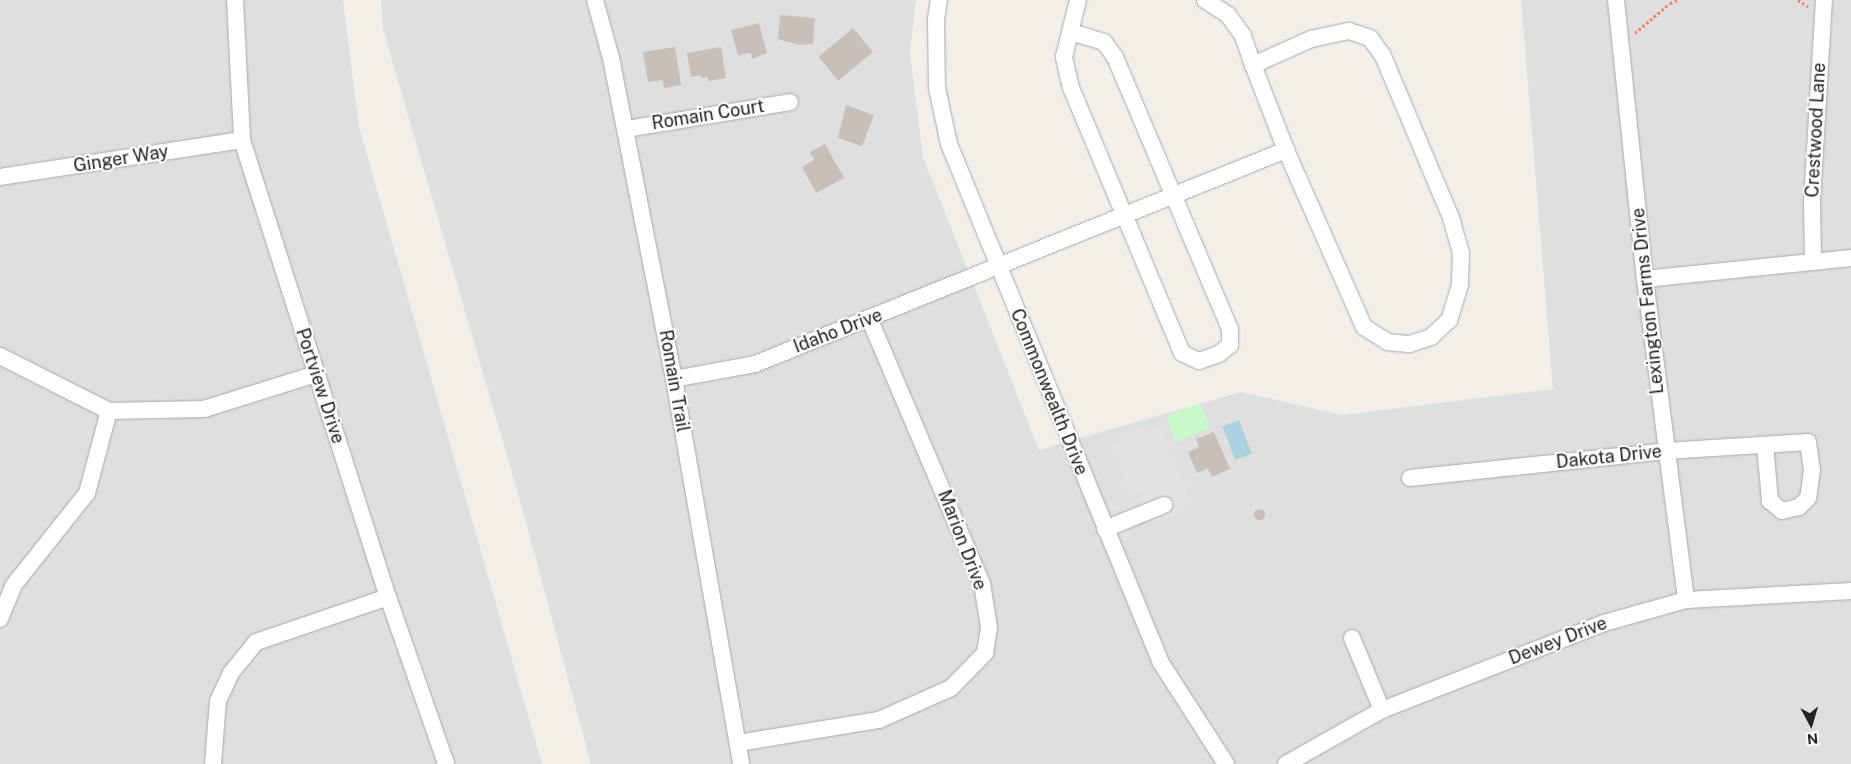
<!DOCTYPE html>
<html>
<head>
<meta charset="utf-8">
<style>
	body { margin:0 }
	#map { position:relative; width:1851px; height:764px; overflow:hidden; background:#f2efe9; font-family:"Public Sans",sans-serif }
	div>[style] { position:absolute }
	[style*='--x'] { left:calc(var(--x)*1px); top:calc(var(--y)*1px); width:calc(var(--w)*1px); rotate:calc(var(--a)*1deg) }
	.residential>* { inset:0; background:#e0dfdf }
	.park>* { inset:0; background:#c8facc; transform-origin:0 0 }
	.parking>* { inset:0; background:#e2e2e2 }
	.water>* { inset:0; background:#aad3df; transform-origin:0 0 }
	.building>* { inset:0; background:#c7bfb8; transform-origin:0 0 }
	.round { border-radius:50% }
	.path>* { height:3px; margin-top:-1.5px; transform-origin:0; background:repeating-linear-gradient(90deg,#fa8072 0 2.5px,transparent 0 5px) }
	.roads { filter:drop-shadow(0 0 1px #a9a9a9) drop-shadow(0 0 1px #a9a9a9) }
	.minor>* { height:16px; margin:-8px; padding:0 8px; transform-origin:8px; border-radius:8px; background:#fff }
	span { translate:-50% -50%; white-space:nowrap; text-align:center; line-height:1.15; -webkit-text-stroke:4px #fff; paint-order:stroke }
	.street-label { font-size:18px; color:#222 }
	.north { position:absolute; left:1786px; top:699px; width:50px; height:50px; -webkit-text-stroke:4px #fff; paint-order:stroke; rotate:174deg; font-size:14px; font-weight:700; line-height:20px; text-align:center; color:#222 }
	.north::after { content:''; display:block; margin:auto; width:18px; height:22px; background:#222; clip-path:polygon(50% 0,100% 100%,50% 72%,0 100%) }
</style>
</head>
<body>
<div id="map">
	<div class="residential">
		<div style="clip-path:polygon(0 0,343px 0,359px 127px,542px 764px,0 764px)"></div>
		<div style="clip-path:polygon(381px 0,916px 0,910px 53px,923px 157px,1039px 450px,1241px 392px,1342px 415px,1553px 389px,1521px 0,1851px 0,1851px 764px,591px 764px,523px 511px,383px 29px)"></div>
	</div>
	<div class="park">
		<div style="left:1200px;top:403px;width:27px;height:37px;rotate:68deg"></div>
	</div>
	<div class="parking">
		<div style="clip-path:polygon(1159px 426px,1192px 504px,1180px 509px,1180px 514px,1156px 524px,1148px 519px,1137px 524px,1127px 533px,1127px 549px,1108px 501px,1113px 506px,1127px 508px,1143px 502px,1146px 491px,1132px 494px,1112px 446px,1124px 441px,1123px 435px,1144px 427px,1147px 431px)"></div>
	</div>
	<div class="water">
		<div style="left:1239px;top:420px;width:36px;height:18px;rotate:69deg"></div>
	</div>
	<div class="building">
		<div style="clip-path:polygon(780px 15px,815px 18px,813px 44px,799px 45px,778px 39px)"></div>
		<div style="clip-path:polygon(759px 23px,767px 53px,752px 59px,751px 53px,738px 55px,731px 30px)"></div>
		<div style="left:853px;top:28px;width:31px;height:45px;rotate:50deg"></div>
		<div style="clip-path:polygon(675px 47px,681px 85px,664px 88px,663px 80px,648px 82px,643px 52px)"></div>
		<div style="clip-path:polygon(721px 47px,726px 78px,708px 81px,708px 77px,701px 78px,701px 75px,691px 77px,687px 53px)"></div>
		<div style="clip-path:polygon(846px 105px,874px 115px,862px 146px,838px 138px)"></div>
		<div style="clip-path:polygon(825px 144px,844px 178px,816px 193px,802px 167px,814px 160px,810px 152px)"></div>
		<div style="clip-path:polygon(1214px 432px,1230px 469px,1212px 477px,1208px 468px,1197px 473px,1188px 452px,1199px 447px,1196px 439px)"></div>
		<div class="round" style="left:1253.5px;top:508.5px;width:11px;height:11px"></div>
	</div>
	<div class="path">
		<div style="--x:1798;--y:0;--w:12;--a:31"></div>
		<div style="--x:1635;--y:33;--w:46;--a:-40.6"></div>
		<div style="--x:1670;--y:3;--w:9;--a:-21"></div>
	</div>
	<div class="roads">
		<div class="minor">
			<div style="--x:235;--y:0;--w:140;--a:87.1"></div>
			<div style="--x:242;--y:140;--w:480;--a:72.3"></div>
			<div style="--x:388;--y:597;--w:177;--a:70.8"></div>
			<div style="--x:595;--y:0;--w:60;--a:74.6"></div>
			<div style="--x:611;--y:58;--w:327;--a:78.9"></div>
			<div style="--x:674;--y:379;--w:391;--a:80.1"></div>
			<div style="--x:939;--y:0;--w:20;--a:99"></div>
			<div style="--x:936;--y:20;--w:68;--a:89.2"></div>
			<div style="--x:937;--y:88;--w:57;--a:77.9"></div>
			<div style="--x:949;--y:144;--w:561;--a:67.78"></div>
			<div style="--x:1161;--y:663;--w:120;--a:57.2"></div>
			<div style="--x:1205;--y:0;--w:27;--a:33"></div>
			<div style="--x:1228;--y:15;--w:26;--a:54"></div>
			<div style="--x:1243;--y:36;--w:31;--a:71"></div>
			<div style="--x:1616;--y:0;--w:281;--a:84.1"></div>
			<div style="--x:1645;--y:279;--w:324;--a:82.7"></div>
			<div style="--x:1071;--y:32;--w:34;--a:17"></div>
			<div style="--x:1104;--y:42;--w:19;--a:54"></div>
			<div style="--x:1115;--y:57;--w:295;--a:67.1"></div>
			<div style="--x:1230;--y:329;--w:16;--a:90"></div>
			<div style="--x:1230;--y:345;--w:14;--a:141"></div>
			<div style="--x:1219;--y:354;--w:21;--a:161"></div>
			<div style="--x:1199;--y:361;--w:19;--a:-155"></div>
			<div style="--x:1182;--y:353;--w:287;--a:-112.7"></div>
			<div style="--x:1071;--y:88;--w:32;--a:-103"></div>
			<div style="--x:1064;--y:57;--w:59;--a:-76.2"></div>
			<div style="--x:626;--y:129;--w:166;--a:-9.3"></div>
			<div style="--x:0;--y:177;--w:245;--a:-8.7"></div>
			<div style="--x:1813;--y:260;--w:59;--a:-91"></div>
			<div style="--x:1812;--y:201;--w:201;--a:-86.6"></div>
			<div style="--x:1645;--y:279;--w:207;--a:-5.8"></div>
			<div style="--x:0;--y:356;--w:122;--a:26.8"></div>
			<div style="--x:109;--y:411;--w:95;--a:-1.2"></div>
			<div style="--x:204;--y:409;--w:117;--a:-17.4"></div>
			<div style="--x:674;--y:379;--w:82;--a:-10.5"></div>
			<div style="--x:755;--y:364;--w:573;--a:-21.95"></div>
			<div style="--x:1286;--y:150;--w:91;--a:-111.2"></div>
			<div style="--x:1253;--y:65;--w:64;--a:-24.1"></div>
			<div style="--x:1311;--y:39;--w:39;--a:-12"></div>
			<div style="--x:1349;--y:31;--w:22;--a:18"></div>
			<div style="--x:1370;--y:38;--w:22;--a:54"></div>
			<div style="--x:1383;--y:56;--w:176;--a:67.2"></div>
			<div style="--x:1451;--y:218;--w:35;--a:74"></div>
			<div style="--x:1461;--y:252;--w:33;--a:92"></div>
			<div style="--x:1460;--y:285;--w:37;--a:107"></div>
			<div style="--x:1449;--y:320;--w:25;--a:137"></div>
			<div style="--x:1431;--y:337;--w:23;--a:162"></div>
			<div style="--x:1409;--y:344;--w:21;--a:-175"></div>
			<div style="--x:1388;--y:342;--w:28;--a:-148"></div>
			<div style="--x:1364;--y:327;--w:193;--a:-113.8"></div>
			<div style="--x:1410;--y:478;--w:257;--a:-6"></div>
			<div style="--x:1666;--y:451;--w:142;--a:-3.6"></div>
			<div style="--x:1808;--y:442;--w:28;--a:82"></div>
			<div style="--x:1812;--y:470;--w:28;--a:98"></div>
			<div style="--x:1808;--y:498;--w:13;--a:135"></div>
			<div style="--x:1799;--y:507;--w:17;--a:167"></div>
			<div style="--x:1782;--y:511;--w:16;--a:-140"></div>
			<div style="--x:1770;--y:501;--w:56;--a:-95.1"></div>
			<div style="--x:1105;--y:529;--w:64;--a:-22.1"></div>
			<div style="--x:0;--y:619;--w:35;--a:-68"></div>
			<div style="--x:13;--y:586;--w:119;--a:-51.5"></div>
			<div style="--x:87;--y:493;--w:85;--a:-75"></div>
			<div style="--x:1352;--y:638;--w:78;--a:67.4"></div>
			<div style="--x:738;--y:743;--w:143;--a:-9.3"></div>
			<div style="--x:879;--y:720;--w:79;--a:-24"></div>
			<div style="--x:951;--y:688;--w:49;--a:-45.8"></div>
			<div style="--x:985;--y:653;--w:26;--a:-81"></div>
			<div style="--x:989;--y:627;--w:44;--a:-99.2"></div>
			<div style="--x:982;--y:584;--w:287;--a:-113"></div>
			<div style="--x:213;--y:764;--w:63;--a:-85.5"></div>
			<div style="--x:218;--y:701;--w:31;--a:-65"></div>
			<div style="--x:231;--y:673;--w:40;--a:-51"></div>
			<div style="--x:256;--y:642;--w:139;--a:-18.8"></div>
			<div style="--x:1286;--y:764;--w:110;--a:-29.4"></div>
			<div style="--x:1382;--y:710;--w:238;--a:-21.4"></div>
			<div style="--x:1604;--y:623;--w:85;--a:-15.7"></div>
			<div style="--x:1686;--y:600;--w:165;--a:-3.1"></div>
		</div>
	</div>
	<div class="street-label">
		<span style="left:708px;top:115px;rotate:-9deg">Romain Court</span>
		<span style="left:1816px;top:130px;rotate:-87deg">Crestwood Lane</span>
		<span style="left:121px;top:159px;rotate:-9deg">Ginger Way</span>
		<span style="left:1648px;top:301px;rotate:-96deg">Lexington Farms Drive</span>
		<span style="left:838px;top:331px;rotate:-21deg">Idaho Drive</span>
		<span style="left:674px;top:381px;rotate:80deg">Romain Trail</span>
		<span style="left:320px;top:386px;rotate:72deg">Portview Drive</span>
		<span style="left:1049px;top:392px;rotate:68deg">Commonwealth Drive</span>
		<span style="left:1609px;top:457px;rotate:-6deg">Dakota Drive</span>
		<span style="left:962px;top:540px;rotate:69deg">Marion Drive</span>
		<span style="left:1558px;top:641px;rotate:-21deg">Dewey Drive</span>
	</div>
	<div class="north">N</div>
</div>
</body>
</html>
